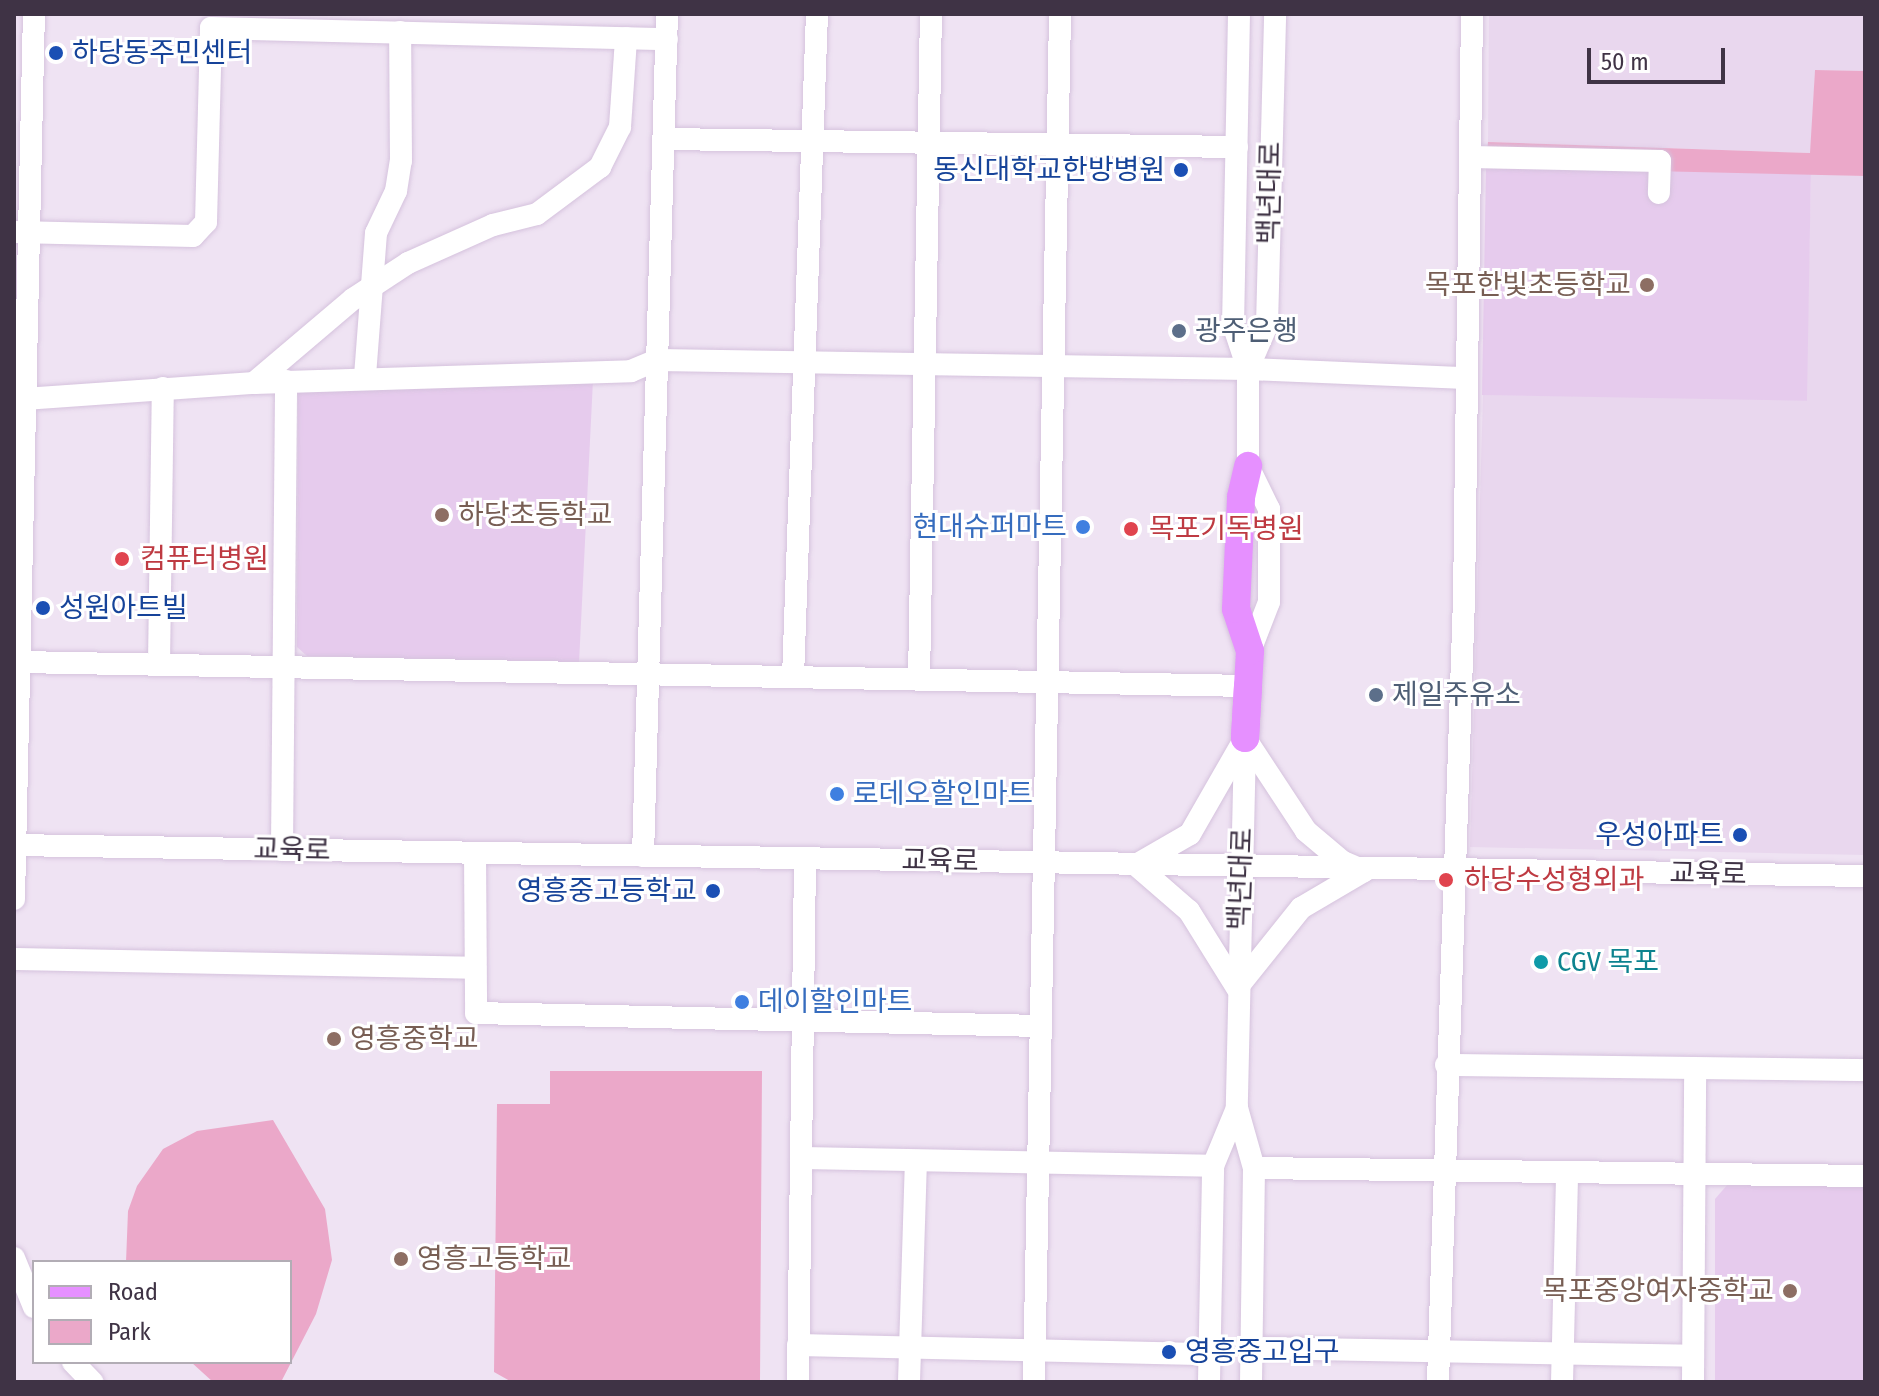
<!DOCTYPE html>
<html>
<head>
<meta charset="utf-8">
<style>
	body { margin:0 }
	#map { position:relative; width:1879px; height:1396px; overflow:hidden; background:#efe3f3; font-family:"Fira Sans Condensed","Noto Sans KR",sans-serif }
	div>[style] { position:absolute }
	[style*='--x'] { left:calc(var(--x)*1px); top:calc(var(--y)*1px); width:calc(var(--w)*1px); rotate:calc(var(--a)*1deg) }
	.residential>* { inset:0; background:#e9d7ee }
	.education>* { inset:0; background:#e6cbed; transform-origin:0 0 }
	.green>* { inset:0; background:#eba8c9 }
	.roads { filter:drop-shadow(0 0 2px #d5c2dd) drop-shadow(0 0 2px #d5c2dd) }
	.minor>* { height:22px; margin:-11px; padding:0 11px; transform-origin:11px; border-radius:11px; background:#fff }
	.major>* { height:28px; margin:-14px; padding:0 14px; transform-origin:14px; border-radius:14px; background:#e690ff }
	.dots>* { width:22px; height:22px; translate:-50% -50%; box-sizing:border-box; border:4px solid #fff; border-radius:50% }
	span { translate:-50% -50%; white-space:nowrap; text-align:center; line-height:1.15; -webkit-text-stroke:6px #fff; paint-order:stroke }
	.transit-label { font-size:28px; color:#164399 }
	.left { translate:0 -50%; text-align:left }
	.right { translate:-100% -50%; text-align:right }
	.street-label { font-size:28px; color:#3f3345 }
	.education-label { font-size:28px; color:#785e54 }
	.service-label { font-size:28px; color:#4e5e75 }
	.shop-label { font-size:28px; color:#366cbe }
	.health-label { font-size:28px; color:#be3a42 }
	.culture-label { font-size:28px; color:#0d838f }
	.frame { position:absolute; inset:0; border:16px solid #3f3345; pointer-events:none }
	.legend { position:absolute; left:32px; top:1260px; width:260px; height:104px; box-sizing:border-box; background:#fff; border:2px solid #b2adb5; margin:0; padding:10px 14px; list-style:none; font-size:24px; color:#3f3345 }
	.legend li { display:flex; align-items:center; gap:16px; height:40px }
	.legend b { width:40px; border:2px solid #b2adb5 }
	.scale { position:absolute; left:1587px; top:48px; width:138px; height:36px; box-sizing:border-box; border:4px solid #3f3345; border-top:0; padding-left:10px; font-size:24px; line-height:28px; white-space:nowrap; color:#3f3345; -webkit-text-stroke:6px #fff; paint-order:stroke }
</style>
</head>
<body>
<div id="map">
	<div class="residential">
		<div style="clip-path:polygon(1489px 14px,1865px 14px,1865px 71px,1815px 70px,1811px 153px,1488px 142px)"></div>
		<div style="clip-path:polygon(1811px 174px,1865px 176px,1865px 855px,1470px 847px,1483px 395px,1806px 397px)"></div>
	</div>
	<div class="education">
		<div style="left:1486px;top:167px;width:325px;height:228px;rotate:1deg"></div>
		<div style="clip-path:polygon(593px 380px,579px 663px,307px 656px,297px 647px,298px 383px)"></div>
		<div style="clip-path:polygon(1728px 1184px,1865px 1185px,1865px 1382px,1715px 1382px,1715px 1199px)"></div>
	</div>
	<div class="green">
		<div style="clip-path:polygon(1815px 70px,1865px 71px,1865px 176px,1486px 167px,1488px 142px,1810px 153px)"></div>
		<div style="clip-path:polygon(550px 1071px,762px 1071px,760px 1382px,512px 1382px,494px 1372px,497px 1104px,550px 1104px)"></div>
		<div style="clip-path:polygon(273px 1120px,325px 1209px,332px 1260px,316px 1314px,281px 1382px,213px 1382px,191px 1362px,290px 1362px,290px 1262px,126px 1262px,128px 1211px,137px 1186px,163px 1149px,197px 1131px)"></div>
	</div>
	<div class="roads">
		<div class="minor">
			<div style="--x:1239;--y:14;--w:310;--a:91.1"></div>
			<div style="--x:1233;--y:324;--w:47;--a:71.6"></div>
			<div style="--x:1248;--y:369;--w:97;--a:90"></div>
			<div style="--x:1248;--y:466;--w:48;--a:64"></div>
			<div style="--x:1269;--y:509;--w:93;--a:90"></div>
			<div style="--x:1269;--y:602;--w:53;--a:111.2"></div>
			<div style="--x:664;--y:139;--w:573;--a:0.8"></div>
			<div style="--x:1471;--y:157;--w:189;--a:1.2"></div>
			<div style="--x:1660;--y:161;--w:32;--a:92"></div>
			<div style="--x:15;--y:232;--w:178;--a:1.3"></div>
			<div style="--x:193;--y:236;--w:19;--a:-47"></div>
			<div style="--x:206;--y:222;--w:194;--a:-88.5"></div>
			<div style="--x:211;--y:28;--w:456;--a:1.4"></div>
			<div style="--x:1248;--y:369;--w:48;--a:-66.6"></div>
			<div style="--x:1267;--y:325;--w:311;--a:-88.5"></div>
			<div style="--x:365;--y:376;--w:143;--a:-85.6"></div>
			<div style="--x:376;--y:233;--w:47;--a:-64.5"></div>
			<div style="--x:396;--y:191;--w:30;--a:-81"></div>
			<div style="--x:401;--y:161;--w:129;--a:-90.4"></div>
			<div style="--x:254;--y:383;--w:130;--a:-40.3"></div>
			<div style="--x:353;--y:299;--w:66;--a:-33.2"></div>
			<div style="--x:408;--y:263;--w:93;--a:-24.1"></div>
			<div style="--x:493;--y:225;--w:45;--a:-14"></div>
			<div style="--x:537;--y:214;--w:79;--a:-36.7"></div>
			<div style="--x:600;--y:167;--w:45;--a:-63.4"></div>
			<div style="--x:620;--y:127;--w:89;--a:-86.1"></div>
			<div style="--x:14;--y:406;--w:12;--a:-35"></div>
			<div style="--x:24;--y:399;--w:231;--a:-4"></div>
			<div style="--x:254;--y:383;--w:377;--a:-1.8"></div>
			<div style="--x:631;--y:371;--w:28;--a:-23"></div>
			<div style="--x:657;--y:360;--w:591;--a:0.87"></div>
			<div style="--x:1248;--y:369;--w:218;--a:2.4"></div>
			<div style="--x:20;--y:662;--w:1228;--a:1.12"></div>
			<div style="--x:159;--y:664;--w:276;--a:-89.2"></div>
			<div style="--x:793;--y:677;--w:663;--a:-87.93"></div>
			<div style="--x:919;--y:679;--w:665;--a:-88.97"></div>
			<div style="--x:1245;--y:738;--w:111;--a:56.7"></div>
			<div style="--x:1306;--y:831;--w:48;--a:40"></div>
			<div style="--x:1343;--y:862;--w:23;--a:23"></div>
			<div style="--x:1364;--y:871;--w:73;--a:149.6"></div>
			<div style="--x:1301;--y:908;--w:102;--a:128.7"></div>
			<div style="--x:1237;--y:988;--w:91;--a:-121.9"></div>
			<div style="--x:1189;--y:911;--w:70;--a:-139"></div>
			<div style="--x:1136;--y:865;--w:62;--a:-29.9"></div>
			<div style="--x:1190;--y:834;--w:111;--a:-60.2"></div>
			<div style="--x:1245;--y:744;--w:364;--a:91.3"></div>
			<div style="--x:1237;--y:1108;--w:62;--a:74.2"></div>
			<div style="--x:1254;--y:1168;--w:214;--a:90.8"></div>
			<div style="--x:14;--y:845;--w:1851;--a:0.96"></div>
			<div style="--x:282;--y:850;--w:469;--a:-89.5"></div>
			<div style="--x:475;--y:853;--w:160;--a:89.6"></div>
			<div style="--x:476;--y:1013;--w:564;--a:1.32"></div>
			<div style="--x:643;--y:856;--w:842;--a:-88.37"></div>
			<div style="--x:14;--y:899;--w:885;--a:-88.71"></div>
			<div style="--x:14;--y:959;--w:461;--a:1.1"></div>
			<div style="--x:1446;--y:1065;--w:419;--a:0.7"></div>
			<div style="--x:801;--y:1158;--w:412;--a:1.1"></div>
			<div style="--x:1254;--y:1168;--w:611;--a:0.75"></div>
			<div style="--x:14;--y:1258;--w:53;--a:67.8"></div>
			<div style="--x:798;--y:1345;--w:412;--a:1.3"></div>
			<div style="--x:1251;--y:1348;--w:442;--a:1"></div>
			<div style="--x:73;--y:1362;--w:28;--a:46"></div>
			<div style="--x:798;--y:1382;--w:523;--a:-89.23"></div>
			<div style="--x:909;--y:1382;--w:221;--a:-88.2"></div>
			<div style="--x:1034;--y:1382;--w:1368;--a:-88.91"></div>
			<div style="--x:1209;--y:1382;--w:216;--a:-88.9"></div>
			<div style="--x:1213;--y:1166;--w:63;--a:-67.5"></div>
			<div style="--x:1438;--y:1382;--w:783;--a:-88.1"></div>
			<div style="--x:1464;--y:599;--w:585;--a:-89.22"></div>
			<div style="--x:1562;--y:1382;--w:207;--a:-88.6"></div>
			<div style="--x:1693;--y:1382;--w:312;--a:-89.6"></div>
		</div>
		<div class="major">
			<div style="--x:1248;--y:686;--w:52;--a:93.3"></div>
			<div style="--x:1245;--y:738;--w:87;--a:-86.7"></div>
			<div style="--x:1250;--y:651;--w:44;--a:-108.4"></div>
			<div style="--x:1236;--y:609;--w:112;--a:-87.4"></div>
			<div style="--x:1241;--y:497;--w:32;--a:-77"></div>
		</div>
	</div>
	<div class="dots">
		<div style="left:56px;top:53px;background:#1a4fb4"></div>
		<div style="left:1181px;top:170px;background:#1a4fb4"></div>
		<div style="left:1647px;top:285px;background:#8d6e63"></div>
		<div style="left:1179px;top:331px;background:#5c6f8a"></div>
		<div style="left:442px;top:515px;background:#8d6e63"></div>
		<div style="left:1083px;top:527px;background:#3f7fe0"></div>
		<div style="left:1131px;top:529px;background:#e0444e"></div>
		<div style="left:122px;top:559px;background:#e0444e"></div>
		<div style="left:43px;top:608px;background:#1a4fb4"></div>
		<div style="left:1376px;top:695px;background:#5c6f8a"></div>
		<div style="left:837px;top:794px;background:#3f7fe0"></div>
		<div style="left:1740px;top:835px;background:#1a4fb4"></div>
		<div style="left:1446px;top:880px;background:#e0444e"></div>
		<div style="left:713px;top:891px;background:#1a4fb4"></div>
		<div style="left:1541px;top:962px;background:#0f9aa8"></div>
		<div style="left:742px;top:1002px;background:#3f7fe0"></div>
		<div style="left:334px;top:1039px;background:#8d6e63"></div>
		<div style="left:401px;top:1259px;background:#8d6e63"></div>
		<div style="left:1790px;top:1291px;background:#8d6e63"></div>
		<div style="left:1169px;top:1352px;background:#1a4fb4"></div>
	</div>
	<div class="transit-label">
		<span class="left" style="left:72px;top:53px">하당동주민센터</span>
		<span class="right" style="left:1165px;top:170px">동신대학교한방병원</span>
		<span class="left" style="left:59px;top:608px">성원아트빌</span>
		<span class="right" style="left:1724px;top:835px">우성아파트</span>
		<span class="right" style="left:697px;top:891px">영흥중고등학교</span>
		<span class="left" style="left:1185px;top:1352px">영흥중고입구</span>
	</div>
	<div class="street-label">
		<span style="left:1270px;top:193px;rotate:-89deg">백년대로</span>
		<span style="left:292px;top:850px;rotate:1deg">교육로</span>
		<span style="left:940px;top:861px;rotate:1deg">교육로</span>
		<span style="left:1708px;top:874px;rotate:1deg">교육로</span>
		<span style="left:1241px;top:879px;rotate:-88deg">백년대로</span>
	</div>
	<div class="education-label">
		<span class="right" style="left:1631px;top:285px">목포한빛초등학교</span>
		<span class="left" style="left:458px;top:515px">하당초등학교</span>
		<span class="left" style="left:350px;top:1039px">영흥중학교</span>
		<span class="left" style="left:417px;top:1259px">영흥고등학교</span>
		<span class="right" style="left:1774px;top:1291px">목포중앙여자중학교</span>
	</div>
	<div class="service-label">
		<span class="left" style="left:1195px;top:331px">광주은행</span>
		<span class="left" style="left:1392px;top:695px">제일주유소</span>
	</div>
	<div class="shop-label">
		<span class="right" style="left:1067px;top:527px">현대슈퍼마트</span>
		<span class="left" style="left:853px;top:794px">로데오할인마트</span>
		<span class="left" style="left:758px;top:1002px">데이할인마트</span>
	</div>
	<div class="health-label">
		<span class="left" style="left:1149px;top:529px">목포기독병원</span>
		<span class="left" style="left:140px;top:559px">컴퓨터병원</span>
		<span class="left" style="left:1464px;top:880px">하당수성형외과</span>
	</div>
	<div class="culture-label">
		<span class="left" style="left:1557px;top:962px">CGV 목포</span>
	</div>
	<div class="frame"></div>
	<ul class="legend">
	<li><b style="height:10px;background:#e690ff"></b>Road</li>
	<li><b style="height:22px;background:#eba8c9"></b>Park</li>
	</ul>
	<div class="scale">50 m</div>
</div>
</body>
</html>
